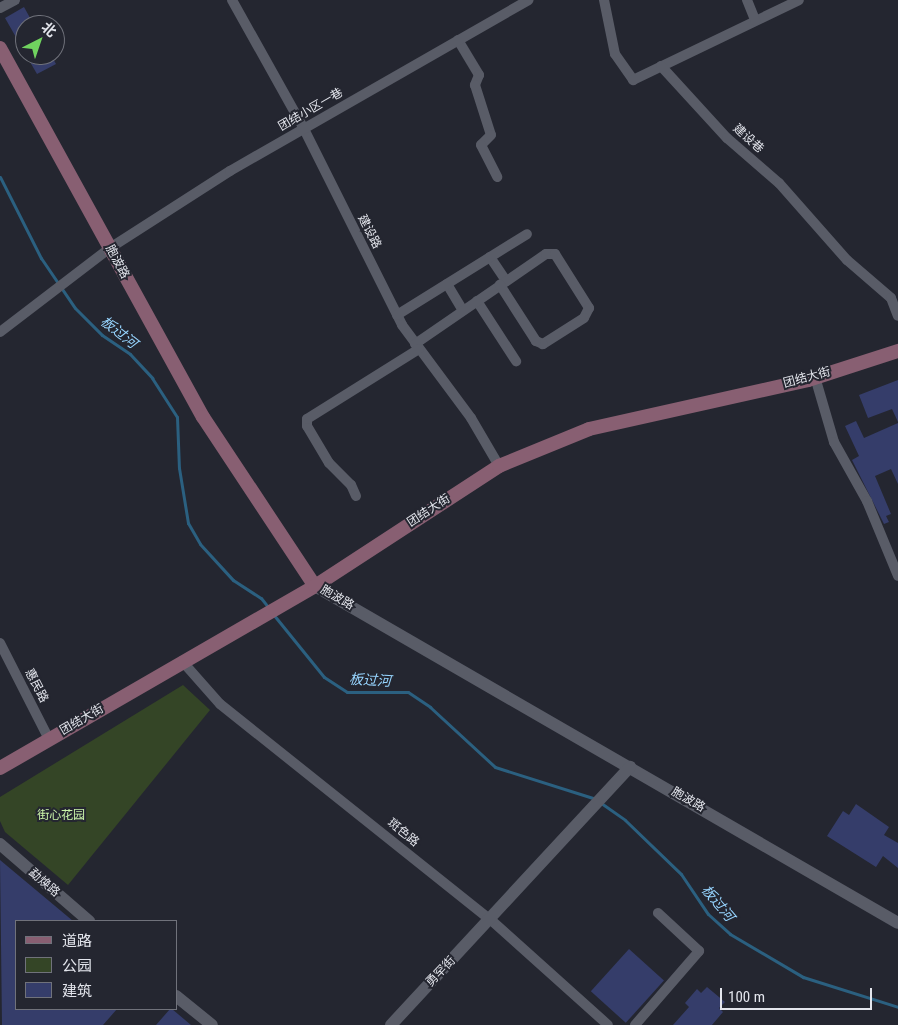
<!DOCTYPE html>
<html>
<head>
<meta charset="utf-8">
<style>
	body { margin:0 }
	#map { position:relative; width:898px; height:1025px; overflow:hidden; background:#242630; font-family:"Roboto Condensed","Noto Sans SC",sans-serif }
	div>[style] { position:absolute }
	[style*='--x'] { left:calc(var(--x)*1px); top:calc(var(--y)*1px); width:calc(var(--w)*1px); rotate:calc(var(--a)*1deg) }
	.green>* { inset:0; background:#344526 }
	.stream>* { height:3px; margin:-1.5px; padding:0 1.5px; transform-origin:1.5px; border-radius:1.5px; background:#2b6080 }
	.building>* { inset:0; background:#353d6a; transform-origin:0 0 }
	.minor>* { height:10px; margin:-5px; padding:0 5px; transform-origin:5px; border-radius:5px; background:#595c67 }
	.tertiary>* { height:12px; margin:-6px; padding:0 6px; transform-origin:6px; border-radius:6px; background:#595c67 }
	.secondary>* { height:14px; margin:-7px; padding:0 7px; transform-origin:7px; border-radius:7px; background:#885f72 }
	span { translate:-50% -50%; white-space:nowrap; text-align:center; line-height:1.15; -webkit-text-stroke:4px #242630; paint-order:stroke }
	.street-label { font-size:12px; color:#e3e5ec }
	.park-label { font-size:12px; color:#caf3a9 }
	.water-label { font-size:14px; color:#97d5ff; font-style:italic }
	.legend { position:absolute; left:15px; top:920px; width:162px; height:90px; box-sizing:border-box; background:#242630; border:1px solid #70727b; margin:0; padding:6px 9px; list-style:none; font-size:15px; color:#e3e5ec }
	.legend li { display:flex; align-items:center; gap:10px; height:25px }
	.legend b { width:25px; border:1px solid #70727b }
	.north { position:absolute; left:15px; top:15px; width:50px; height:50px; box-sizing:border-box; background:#242630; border:1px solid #70727b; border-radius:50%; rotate:41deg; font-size:14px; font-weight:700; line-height:20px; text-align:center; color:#e3e5ec }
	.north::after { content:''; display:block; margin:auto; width:18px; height:22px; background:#70d35f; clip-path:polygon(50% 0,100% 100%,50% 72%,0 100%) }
	.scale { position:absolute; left:720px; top:988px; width:152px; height:22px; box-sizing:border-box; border:2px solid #e3e5ec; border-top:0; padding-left:6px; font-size:15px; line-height:18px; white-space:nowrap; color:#e3e5ec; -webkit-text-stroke:4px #242630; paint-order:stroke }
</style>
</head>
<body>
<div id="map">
	<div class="green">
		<div style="clip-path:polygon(183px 685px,210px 710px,68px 885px,5px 832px,0 821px,0 797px)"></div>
	</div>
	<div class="stream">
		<div style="--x:0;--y:177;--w:91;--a:63.2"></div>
		<div style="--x:41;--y:258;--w:60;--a:55.8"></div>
		<div style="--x:75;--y:308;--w:38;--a:45"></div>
		<div style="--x:102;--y:335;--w:34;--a:34"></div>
		<div style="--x:130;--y:354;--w:33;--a:47"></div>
		<div style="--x:152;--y:378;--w:46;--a:57.3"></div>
		<div style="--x:177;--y:417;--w:51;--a:87.8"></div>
		<div style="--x:179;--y:468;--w:56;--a:80.7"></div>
		<div style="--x:188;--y:523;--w:24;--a:60"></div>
		<div style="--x:200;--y:544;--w:49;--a:47.5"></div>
		<div style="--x:233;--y:580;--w:33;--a:33"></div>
		<div style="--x:261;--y:598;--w:11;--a:52"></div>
		<div style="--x:273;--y:614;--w:81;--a:51"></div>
		<div style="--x:324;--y:677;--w:27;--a:33"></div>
		<div style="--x:347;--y:692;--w:61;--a:0"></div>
		<div style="--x:408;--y:692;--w:27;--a:34"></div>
		<div style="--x:430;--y:707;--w:88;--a:42.7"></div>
		<div style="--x:495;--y:767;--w:106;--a:17.6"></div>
		<div style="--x:601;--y:803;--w:29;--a:35"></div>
		<div style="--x:625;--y:820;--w:78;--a:44"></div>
		<div style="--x:681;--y:874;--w:48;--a:56"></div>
		<div style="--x:708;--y:914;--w:30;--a:42"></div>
		<div style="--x:730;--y:934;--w:85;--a:30.5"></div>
		<div style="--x:803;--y:977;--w:100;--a:17.5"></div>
	</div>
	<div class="building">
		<div style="clip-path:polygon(24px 7px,34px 25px,25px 25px,25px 53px,5px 18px)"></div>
		<div style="clip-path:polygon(26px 55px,51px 55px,56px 64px,37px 74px)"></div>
		<div style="clip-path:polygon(898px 380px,898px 422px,892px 409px,868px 418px,859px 395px)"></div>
		<div style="clip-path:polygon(856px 421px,864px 438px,898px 423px,898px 484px,891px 469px,875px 476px,891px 514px,886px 516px,889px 522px,884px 524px,852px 460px,859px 456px,845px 426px)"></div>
		<div style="clip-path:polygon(856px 804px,889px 827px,884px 835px,898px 843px,898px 868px,883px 856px,876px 867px,827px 836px,843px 811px,849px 815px)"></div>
		<div style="clip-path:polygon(0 860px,73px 921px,16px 921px,16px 1009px,117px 1009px,103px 1025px,2px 1025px)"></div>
		<div style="left:629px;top:949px;width:47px;height:57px;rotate:42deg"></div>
		<div style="clip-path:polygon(707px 987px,725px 1002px,719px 1008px,723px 1012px,712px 1025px,673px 1025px,689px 1007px,685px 1003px,697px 989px,701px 993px)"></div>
		<div style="clip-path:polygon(170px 1009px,172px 1009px,191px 1025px,156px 1025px)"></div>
	</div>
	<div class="minor">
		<div style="--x:232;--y:0;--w:148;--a:60.8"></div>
		<div style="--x:304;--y:129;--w:219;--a:63.4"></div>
		<div style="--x:402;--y:325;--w:116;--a:53.4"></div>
		<div style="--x:471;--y:418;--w:56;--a:59.7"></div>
		<div style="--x:604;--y:0;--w:55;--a:78.5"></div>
		<div style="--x:615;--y:54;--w:32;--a:55"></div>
		<div style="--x:633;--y:80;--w:184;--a:-25.7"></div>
		<div style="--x:747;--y:0;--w:22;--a:68"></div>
		<div style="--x:0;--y:8;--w:17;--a:-28"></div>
		<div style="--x:458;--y:40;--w:41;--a:59"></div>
		<div style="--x:479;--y:75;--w:11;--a:112"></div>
		<div style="--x:475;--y:85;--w:52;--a:72.3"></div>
		<div style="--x:491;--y:135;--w:14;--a:135"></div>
		<div style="--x:481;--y:145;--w:36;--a:63"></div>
		<div style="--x:661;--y:66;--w:98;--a:47.5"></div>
		<div style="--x:727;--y:138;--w:69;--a:40.9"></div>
		<div style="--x:779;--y:183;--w:103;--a:48.6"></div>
		<div style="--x:847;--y:260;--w:58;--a:40.8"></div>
		<div style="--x:891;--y:298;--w:19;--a:69"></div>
		<div style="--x:490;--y:257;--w:29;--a:56"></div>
		<div style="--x:447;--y:284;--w:31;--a:59"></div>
		<div style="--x:477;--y:301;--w:72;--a:57"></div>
		<div style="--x:397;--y:315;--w:153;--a:-31.9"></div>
		<div style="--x:0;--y:332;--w:138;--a:-37.4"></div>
		<div style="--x:110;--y:248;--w:143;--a:-32.7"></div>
		<div style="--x:230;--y:171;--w:344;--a:-29.8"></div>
		<div style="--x:415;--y:344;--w:159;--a:-34.5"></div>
		<div style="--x:546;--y:254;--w:9;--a:0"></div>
		<div style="--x:555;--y:254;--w:64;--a:57.8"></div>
		<div style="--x:589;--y:308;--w:11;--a:117"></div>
		<div style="--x:584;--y:318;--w:49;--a:147.6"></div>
		<div style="--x:543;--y:344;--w:8;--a:-157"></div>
		<div style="--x:536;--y:341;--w:67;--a:-122.7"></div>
		<div style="--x:815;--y:377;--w:68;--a:73.7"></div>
		<div style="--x:834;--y:442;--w:68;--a:60.8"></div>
		<div style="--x:867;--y:501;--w:81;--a:67.5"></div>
		<div style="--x:356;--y:496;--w:12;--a:-114"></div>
		<div style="--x:351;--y:485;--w:31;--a:-135"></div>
		<div style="--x:329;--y:463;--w:43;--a:-120.7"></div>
		<div style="--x:307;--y:426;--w:7;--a:-90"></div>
		<div style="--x:307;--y:419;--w:132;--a:-32"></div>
		<div style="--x:0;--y:643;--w:108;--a:63"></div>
		<div style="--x:182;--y:661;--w:57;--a:48.5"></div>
		<div style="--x:220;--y:704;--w:347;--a:38.6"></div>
		<div style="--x:491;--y:920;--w:157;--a:41.9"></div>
		<div style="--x:635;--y:1025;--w:98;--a:-49.1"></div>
		<div style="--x:699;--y:951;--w:56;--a:-137.2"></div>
	</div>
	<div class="tertiary">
		<div style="--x:315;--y:586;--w:673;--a:30.03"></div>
		<div style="--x:0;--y:844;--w:118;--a:40.9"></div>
		<div style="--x:176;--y:996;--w:46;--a:38.9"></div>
		<div style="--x:391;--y:1025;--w:352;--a:-47.2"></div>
	</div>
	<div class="secondary">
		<div style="--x:0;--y:48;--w:421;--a:61.2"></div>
		<div style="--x:203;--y:417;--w:203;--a:56.5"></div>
		<div style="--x:0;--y:768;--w:364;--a:-30"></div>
		<div style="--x:315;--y:586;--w:220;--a:-33.1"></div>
		<div style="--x:499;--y:466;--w:97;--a:-22.3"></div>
		<div style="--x:589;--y:429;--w:224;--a:-12.6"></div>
		<div style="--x:808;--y:380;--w:95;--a:-17.9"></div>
	</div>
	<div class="street-label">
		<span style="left:311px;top:110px;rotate:-30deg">团结小区一巷</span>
		<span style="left:748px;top:139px;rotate:42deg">建设巷</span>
		<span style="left:369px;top:232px;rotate:63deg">建设路</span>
		<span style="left:117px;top:262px;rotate:62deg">胞波路</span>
		<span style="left:807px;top:378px;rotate:-15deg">团结大街</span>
		<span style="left:429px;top:511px;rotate:-33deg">团结大街</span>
		<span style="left:337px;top:598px;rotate:30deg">胞波路</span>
		<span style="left:36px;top:686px;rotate:63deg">惠民路</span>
		<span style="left:82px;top:720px;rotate:-30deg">团结大街</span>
		<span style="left:688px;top:800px;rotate:30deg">胞波路</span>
		<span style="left:403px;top:833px;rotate:39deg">斑色路</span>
		<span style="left:44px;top:883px;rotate:41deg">勐焕路</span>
		<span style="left:441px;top:972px;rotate:-46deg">勇罕街</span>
	</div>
	<div class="park-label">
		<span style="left:61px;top:816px">街心花园</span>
	</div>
	<div class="water-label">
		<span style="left:119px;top:332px;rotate:38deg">板过河</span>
		<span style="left:370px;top:680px;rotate:3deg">板过河</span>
		<span style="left:718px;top:903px;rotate:50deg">板过河</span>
	</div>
	<ul class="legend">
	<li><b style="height:6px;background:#885f72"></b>道路</li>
	<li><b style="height:14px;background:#344526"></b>公园</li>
	<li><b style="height:14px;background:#353d6a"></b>建筑</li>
	</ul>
	<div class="north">北</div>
	<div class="scale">100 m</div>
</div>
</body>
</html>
